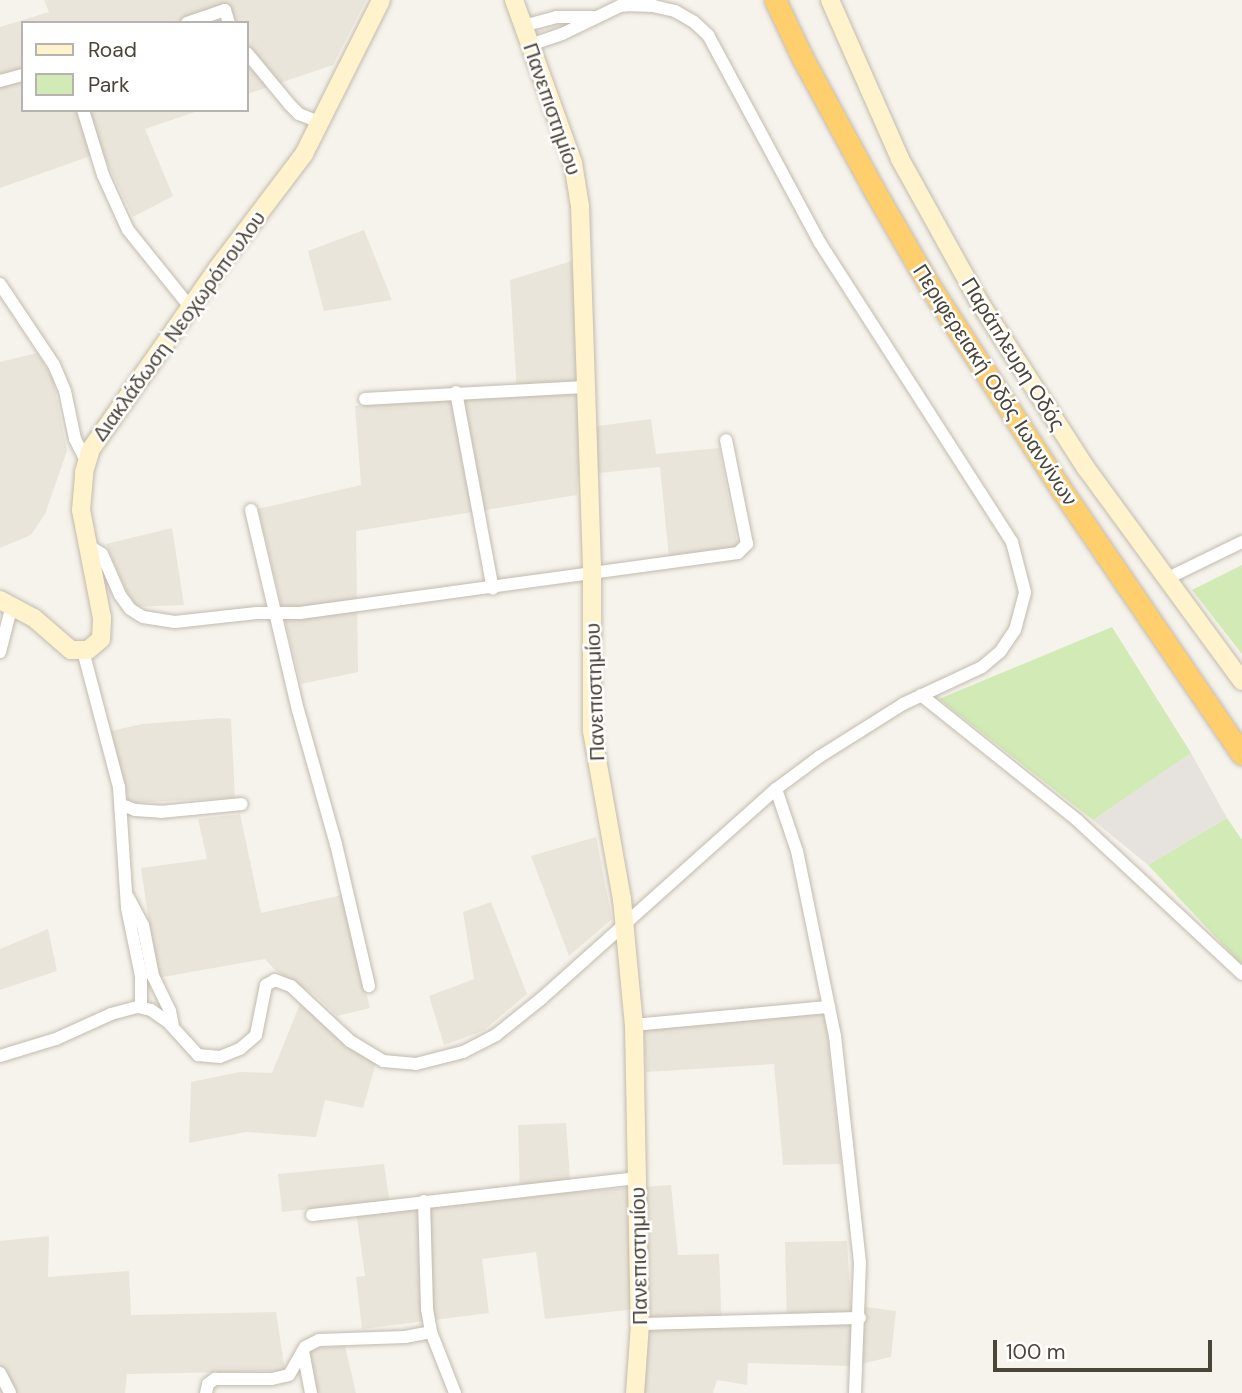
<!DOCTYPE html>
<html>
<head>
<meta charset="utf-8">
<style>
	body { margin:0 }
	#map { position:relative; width:1242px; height:1393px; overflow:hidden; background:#f6f3ec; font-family:"DM Sans",sans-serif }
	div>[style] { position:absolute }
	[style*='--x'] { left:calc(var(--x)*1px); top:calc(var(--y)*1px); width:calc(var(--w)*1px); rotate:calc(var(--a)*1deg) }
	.residential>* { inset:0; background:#eae5da }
	.industrial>* { inset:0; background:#e6e2dd }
	.green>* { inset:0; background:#d2eab5 }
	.roads { filter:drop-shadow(0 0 2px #c2bbae) drop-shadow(0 0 2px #c2bbae) }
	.street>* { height:12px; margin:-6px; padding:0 6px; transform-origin:6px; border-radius:6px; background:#fff }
	.secondary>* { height:18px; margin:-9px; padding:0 9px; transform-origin:9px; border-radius:9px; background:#fff3cd }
	.highway>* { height:21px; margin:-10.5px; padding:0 10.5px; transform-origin:10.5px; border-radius:10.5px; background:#ffcf6e }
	span { translate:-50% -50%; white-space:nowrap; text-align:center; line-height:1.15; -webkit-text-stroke:5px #fff; paint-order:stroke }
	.street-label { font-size:21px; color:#4b4439 }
	.legend { position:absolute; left:21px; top:21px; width:228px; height:91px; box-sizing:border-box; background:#fff; border:2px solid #b7b4b0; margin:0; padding:9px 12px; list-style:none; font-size:21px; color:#4b4439 }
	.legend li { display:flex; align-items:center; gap:14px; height:35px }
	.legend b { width:35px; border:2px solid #b7b4b0 }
	.scale { position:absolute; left:993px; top:1340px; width:219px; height:32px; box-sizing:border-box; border:4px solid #4b4439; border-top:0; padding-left:9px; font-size:21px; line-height:24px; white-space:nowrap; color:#4b4439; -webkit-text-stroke:5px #fff; paint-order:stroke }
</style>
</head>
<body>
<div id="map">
	<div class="residential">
		<div style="clip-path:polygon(44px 0,366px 0,333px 65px,247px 94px,247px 23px,23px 23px,23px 110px,201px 110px,145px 129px,173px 196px,133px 217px,102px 152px,0 188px,0 27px,49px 12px)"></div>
		<div style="clip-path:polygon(364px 230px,392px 300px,324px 311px,308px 251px)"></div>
		<div style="clip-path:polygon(575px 260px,583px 428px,651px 419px,656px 454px,719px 448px,738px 547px,669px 558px,660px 467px,578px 475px,577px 495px,356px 531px,358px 672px,301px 684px,258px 509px,361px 485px,355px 406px,517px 394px,510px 280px)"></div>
		<div style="clip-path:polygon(37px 353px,53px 378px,67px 451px,45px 514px,31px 535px,0 548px,0 362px)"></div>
		<div style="clip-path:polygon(172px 528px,184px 605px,133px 607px,106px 544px)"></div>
		<div style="clip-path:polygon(221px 718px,231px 719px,235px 798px,129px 803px,111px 731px,142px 724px)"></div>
		<div style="clip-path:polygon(240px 814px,261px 913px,342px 895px,370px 1008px,337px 1016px,315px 995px,275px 970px,265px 959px,157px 978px,141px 868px,207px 859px,198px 819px)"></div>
		<div style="clip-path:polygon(596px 837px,612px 919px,569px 956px,531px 856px)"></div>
		<div style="clip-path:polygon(491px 902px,527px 994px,483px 1031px,444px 1045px,429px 996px,474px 979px,463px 912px)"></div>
		<div style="clip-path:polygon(48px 929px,57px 971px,0 990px,0 949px)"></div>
		<div style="clip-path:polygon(300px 1004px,343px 1042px,376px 1063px,363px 1108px,325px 1100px,316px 1137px,246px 1132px,189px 1143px,191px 1082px,240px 1072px,272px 1073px)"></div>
		<div style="clip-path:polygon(825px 1013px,841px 1164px,783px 1165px,774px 1064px,646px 1072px,644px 1027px)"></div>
		<div style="clip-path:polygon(566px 1123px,571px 1192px,671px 1185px,678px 1255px,719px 1254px,722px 1329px,787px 1328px,785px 1242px,847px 1241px,851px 1305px,896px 1311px,891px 1357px,851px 1366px,748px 1363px,747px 1385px,717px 1380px,713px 1393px,642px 1393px,645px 1308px,545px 1319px,536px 1252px,482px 1259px,489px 1313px,362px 1329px,356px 1277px,365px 1276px,355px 1204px,282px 1212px,278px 1174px,384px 1164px,391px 1212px,520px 1198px,518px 1125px)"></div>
		<div style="clip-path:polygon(49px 1236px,48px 1277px,129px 1271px,131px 1315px,276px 1312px,285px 1371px,127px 1374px,125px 1393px,0 1393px,0 1241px)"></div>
		<div style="clip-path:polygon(345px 1346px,356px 1393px,316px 1393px,308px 1354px,312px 1348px)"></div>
	</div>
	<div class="industrial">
		<div style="clip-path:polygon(1191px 753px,1227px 818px,1148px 865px,1093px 820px)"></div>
	</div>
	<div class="green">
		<div style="clip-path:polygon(1242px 565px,1242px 654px,1192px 590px)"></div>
		<div style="clip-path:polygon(1112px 627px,1191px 753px,1093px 820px,939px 699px)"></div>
		<div style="clip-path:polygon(1227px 818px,1242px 840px,1242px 965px,1148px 865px)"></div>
	</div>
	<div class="roads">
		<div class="street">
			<div style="--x:187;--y:23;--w:40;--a:-18.9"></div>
			<div style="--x:225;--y:10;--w:14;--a:73"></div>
			<div style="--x:523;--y:26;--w:34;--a:-15"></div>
			<div style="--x:556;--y:17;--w:37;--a:0"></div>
			<div style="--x:247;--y:53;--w:67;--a:50.4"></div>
			<div style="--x:290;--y:105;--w:13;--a:45"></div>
			<div style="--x:299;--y:114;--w:24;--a:22"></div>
			<div style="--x:0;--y:81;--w:24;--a:-15"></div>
			<div style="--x:83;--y:110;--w:68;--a:72.9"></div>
			<div style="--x:103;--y:175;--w:60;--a:65.6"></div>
			<div style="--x:128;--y:230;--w:99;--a:51.2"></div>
			<div style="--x:0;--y:284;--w:97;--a:56.3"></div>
			<div style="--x:54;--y:365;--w:28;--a:67"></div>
			<div style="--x:65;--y:391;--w:49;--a:78.2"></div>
			<div style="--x:75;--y:439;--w:25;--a:63"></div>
			<div style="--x:456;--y:392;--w:200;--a:79.4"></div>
			<div style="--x:365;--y:399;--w:223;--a:-3.1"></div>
			<div style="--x:251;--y:510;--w:205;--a:76.8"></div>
			<div style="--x:298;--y:710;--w:139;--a:74.2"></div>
			<div style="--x:336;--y:844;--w:146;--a:76.9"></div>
			<div style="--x:87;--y:545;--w:17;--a:31"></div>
			<div style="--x:102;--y:554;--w:45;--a:66.3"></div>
			<div style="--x:120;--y:595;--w:17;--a:54"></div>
			<div style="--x:130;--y:609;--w:15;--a:32"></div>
			<div style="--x:143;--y:617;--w:32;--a:9"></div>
			<div style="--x:175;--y:622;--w:82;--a:-6.3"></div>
			<div style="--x:257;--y:613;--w:43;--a:0"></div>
			<div style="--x:300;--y:613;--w:442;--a:-7.8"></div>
			<div style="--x:738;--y:553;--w:13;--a:-45"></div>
			<div style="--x:747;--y:544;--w:106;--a:-101.4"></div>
			<div style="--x:1166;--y:579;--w:85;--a:-26"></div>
			<div style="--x:83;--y:651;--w:141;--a:75.2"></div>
			<div style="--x:119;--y:787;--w:121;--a:86.2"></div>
			<div style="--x:127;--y:908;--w:69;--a:78.4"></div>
			<div style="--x:141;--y:976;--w:31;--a:90"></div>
			<div style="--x:0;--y:652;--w:49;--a:-75.7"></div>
			<div style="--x:921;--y:695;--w:201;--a:38.7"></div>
			<div style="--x:1078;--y:821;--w:224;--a:43"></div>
			<div style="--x:776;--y:789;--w:65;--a:71.3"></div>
			<div style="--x:797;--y:851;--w:189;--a:78.4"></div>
			<div style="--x:835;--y:1036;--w:227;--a:83.7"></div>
			<div style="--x:860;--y:1262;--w:131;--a:92.2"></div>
			<div style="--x:122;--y:805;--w:14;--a:21"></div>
			<div style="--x:135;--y:810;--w:26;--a:4"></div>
			<div style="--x:161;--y:812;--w:81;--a:-5.6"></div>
			<div style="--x:128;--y:897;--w:32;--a:62"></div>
			<div style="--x:143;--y:925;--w:52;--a:78.9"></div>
			<div style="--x:153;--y:976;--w:39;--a:64"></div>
			<div style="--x:170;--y:1011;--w:15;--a:79"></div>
			<div style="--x:634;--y:1025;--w:196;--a:-5.3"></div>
			<div style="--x:0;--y:1056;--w:59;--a:-16.9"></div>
			<div style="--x:56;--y:1039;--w:60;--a:-24.4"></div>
			<div style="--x:111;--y:1014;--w:28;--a:-15"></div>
			<div style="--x:138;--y:1007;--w:13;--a:13"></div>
			<div style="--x:151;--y:1010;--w:21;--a:35"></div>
			<div style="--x:168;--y:1022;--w:45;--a:47.7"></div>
			<div style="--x:198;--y:1055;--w:22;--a:5"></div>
			<div style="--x:220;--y:1057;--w:22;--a:-22"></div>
			<div style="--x:240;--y:1049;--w:21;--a:-41"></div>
			<div style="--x:256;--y:1035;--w:51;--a:-78.7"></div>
			<div style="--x:266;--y:985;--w:10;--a:-29"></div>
			<div style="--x:275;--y:980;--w:17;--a:21"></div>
			<div style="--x:291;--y:986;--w:81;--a:43"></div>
			<div style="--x:350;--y:1041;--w:39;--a:31"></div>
			<div style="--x:383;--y:1061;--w:33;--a:5"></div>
			<div style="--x:416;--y:1064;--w:49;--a:-14.3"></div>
			<div style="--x:463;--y:1052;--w:37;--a:-27"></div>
			<div style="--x:496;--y:1035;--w:58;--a:-38.7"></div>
			<div style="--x:541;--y:999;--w:315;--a:-41.8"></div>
			<div style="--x:776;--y:789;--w:54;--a:-36.7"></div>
			<div style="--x:819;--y:757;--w:99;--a:-32.2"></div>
			<div style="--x:903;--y:704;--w:87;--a:-25.1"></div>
			<div style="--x:982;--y:667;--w:23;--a:-40"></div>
			<div style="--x:1000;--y:652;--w:27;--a:-56"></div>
			<div style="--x:1015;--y:630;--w:39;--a:-75"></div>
			<div style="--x:1025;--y:592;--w:52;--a:-104.6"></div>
			<div style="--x:1012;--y:542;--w:355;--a:-122.7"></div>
			<div style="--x:820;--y:243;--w:236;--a:-118.3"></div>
			<div style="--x:708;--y:35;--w:19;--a:-137"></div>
			<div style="--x:694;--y:22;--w:22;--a:-150"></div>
			<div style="--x:675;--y:11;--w:22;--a:-167"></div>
			<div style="--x:654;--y:6;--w:23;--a:-178"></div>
			<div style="--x:631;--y:5;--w:11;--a:175"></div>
			<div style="--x:620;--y:6;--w:64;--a:154.2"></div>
			<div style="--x:562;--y:34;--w:34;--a:161"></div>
			<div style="--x:424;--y:1201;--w:108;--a:88.4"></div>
			<div style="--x:427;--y:1309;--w:23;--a:80"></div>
			<div style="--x:431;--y:1332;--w:66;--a:68.5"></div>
			<div style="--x:312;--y:1215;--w:328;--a:-6.5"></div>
			<div style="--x:640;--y:1324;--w:220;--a:-1.6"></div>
			<div style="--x:303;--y:1351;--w:43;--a:79.2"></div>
			<div style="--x:0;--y:1373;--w:22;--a:63"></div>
			<div style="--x:206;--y:1393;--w:9;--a:-77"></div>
			<div style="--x:208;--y:1384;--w:9;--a:-36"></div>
			<div style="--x:215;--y:1379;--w:57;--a:0"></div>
			<div style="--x:272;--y:1379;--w:17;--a:-13"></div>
			<div style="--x:289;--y:1375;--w:32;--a:-60"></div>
			<div style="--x:305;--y:1347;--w:16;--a:-27"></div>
			<div style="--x:319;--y:1340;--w:86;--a:-2"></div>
			<div style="--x:405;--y:1337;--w:26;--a:-11"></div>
		</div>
		<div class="secondary">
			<div style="--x:514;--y:0;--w:173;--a:70.1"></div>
			<div style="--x:573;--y:163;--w:44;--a:80.8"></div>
			<div style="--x:580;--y:206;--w:369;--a:88.1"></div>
			<div style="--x:592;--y:575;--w:156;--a:90"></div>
			<div style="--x:592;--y:731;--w:171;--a:79.9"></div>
			<div style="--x:622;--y:899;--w:127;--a:84.6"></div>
			<div style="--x:634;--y:1025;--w:299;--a:88.9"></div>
			<div style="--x:640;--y:1324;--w:69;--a:94.1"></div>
			<div style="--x:830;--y:0;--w:174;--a:66.2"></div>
			<div style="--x:900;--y:159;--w:161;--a:61"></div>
			<div style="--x:978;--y:300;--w:200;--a:57.3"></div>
			<div style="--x:1086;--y:468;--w:264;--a:53.8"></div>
			<div style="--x:0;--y:600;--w:38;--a:28"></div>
			<div style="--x:34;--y:618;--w:49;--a:40.9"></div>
			<div style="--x:71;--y:650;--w:17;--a:0"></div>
			<div style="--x:88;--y:650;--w:17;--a:-40"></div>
			<div style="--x:101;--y:639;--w:21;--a:-87"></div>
			<div style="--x:102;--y:618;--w:110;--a:-101"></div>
			<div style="--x:81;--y:510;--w:38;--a:-85"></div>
			<div style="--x:84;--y:472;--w:24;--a:-73"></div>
			<div style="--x:91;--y:449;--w:220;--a:-55"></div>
			<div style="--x:217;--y:269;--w:144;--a:-52.9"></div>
			<div style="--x:304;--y:154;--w:172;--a:-63.4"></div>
		</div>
		<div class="highway">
			<div style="--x:775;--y:0;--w:65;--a:64.6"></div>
			<div style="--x:803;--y:59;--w:147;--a:61.5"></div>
			<div style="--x:873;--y:188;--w:112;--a:60"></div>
			<div style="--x:929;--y:285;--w:243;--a:57.1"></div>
			<div style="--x:1061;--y:489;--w:321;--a:55.7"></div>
		</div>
	</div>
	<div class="street-label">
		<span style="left:552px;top:109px;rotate:71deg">Πανεπιστημίου</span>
		<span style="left:179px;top:326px;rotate:-54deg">Διακλάδωση Νεοχωρόπουλου</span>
		<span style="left:1013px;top:354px;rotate:58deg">Παράπλευρη Οδός</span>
		<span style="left:995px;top:385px;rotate:57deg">Περιφερειακή Οδός Ιωαννίνων</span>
		<span style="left:595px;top:692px;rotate:-92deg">Πανεπιστημίου</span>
		<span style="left:639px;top:1256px;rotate:-91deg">Πανεπιστημίου</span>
	</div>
	<ul class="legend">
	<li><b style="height:9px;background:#fff3cd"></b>Road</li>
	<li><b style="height:19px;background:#d2eab5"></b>Park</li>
	</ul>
	<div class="scale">100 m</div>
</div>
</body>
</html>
